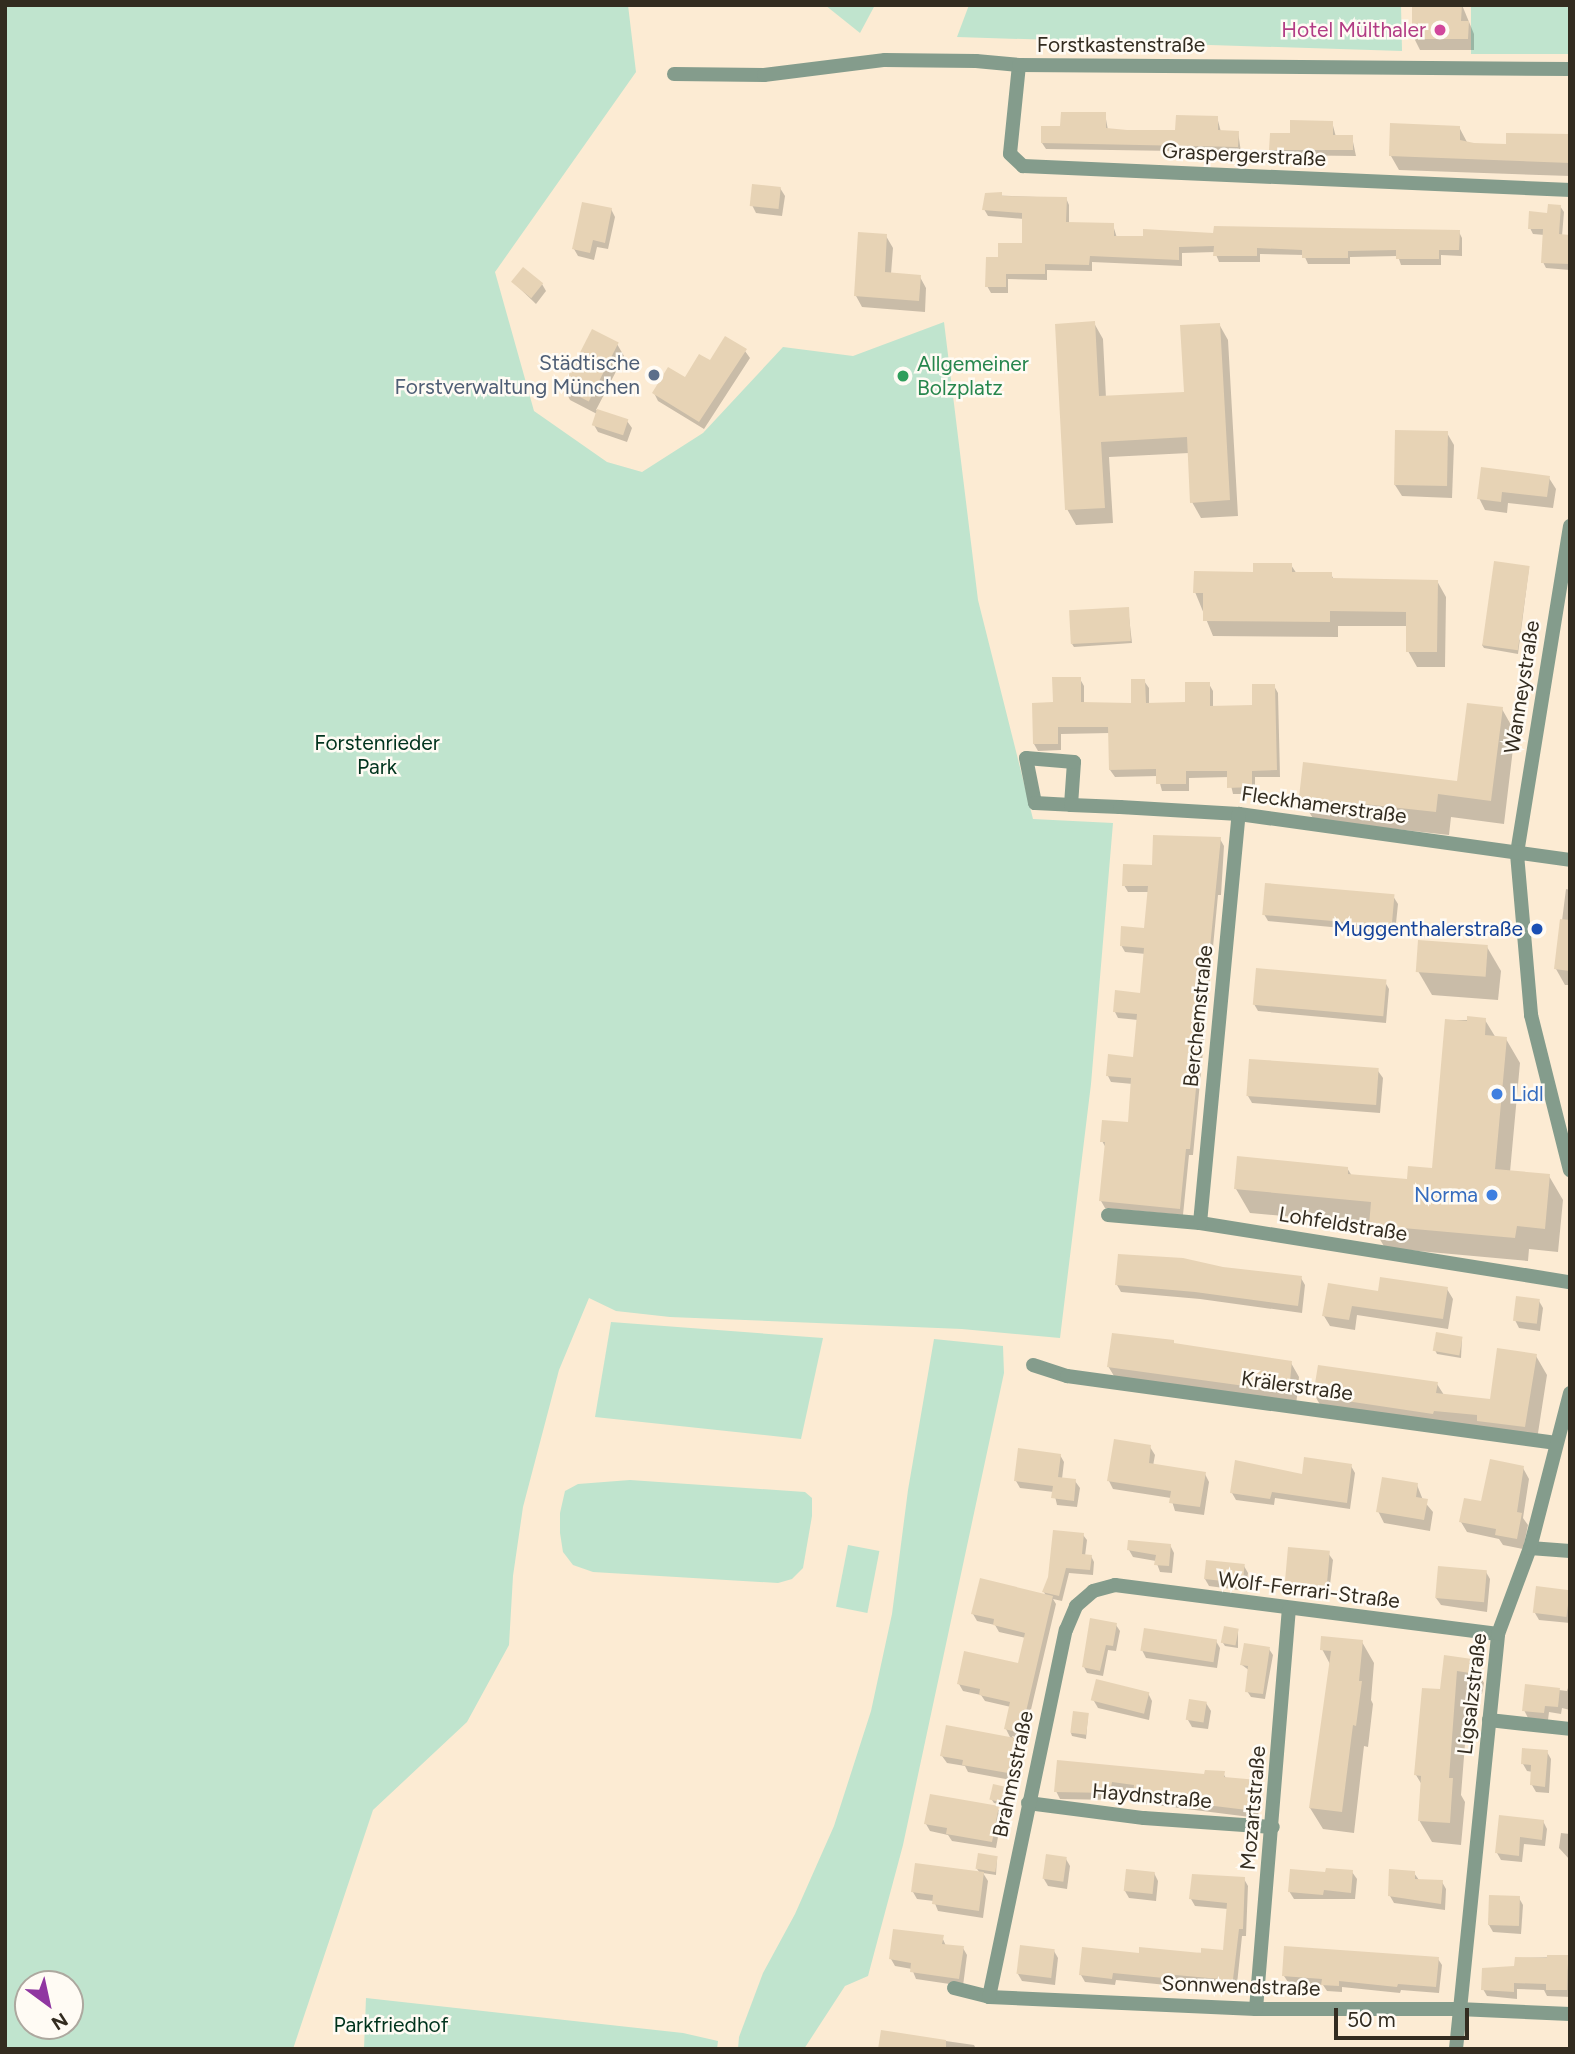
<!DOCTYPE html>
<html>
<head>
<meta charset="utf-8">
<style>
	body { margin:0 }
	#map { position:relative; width:1575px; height:2054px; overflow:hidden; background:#fcebd3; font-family:Figtree,sans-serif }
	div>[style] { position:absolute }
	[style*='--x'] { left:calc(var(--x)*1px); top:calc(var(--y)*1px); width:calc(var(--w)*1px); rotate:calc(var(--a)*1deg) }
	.green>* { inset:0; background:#c0e4ce; transform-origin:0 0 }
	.shadow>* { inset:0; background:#0003 }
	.building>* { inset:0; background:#e7d3b5; transform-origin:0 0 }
	.minor>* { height:14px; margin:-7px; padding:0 7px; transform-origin:7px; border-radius:7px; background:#849c8c }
	.dots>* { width:19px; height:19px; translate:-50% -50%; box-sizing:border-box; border:4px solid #fffbf4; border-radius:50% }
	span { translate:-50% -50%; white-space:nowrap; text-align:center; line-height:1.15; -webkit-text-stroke:5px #fffbf4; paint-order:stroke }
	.hotel-label { font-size:21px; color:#b23c85 }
	.right { translate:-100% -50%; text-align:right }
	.street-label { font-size:21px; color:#332c20 }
	.service-label { font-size:21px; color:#4e5e75 }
	.leisure-label { font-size:21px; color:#27864d }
	.left { translate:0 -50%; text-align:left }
	.park-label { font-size:21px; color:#00331d }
	.transit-label { font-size:21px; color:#164399 }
	.shop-label { font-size:21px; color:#366cbe }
	.frame { position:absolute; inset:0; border:7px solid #332c20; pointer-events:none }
	.north { position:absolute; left:14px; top:1970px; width:70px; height:70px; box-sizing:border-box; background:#fffbf4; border:2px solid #ada89f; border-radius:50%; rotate:147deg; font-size:19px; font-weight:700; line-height:28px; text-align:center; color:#332c20 }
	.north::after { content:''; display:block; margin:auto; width:24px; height:32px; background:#9036a1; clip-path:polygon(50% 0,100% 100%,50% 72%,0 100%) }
	.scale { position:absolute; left:1334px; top:2008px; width:135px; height:32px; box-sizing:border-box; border:4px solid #332c20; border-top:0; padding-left:9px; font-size:21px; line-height:24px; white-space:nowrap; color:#332c20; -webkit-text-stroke:5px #fffbf4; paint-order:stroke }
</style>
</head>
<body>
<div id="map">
	<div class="green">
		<div style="clip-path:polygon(evenodd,5px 5px,628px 5px,636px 72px,495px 272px,534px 411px,607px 462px,642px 472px,703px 433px,783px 347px,853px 356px,944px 322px,978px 600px,1033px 819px,1113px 823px,1091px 1084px,1060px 1338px,962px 1329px,670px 1317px,616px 1311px,589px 1298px,559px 1370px,523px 1507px,513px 1576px,509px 1645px,467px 1722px,373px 1810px,293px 2049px,5px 2049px,5px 5px,28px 1984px,70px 1984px,70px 2026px,28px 2026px,28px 1984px)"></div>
		<div style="clip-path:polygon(825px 5px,875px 5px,860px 33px)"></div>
		<div style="clip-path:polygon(969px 5px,1401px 5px,1402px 51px,957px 37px)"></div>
		<div style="left:1471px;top:5px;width:99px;height:49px"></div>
		<div style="clip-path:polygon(611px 1322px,823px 1338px,801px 1439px,595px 1417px)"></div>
		<div style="clip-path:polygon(934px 1339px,1003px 1346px,1004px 1373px,903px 1845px,868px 1976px,845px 1986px,804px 2049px,738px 2049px,739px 2037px,763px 1973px,795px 1914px,834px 1826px,871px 1711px,892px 1614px,908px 1490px)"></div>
		<div style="clip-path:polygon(630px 1480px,805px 1492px,812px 1498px,812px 1516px,803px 1568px,792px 1579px,778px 1583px,593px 1572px,573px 1565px,563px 1552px,560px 1533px,560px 1513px,565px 1491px,578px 1484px)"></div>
		<div style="left:848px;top:1545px;width:32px;height:63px;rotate:11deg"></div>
		<div style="clip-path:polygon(366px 1998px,683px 2033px,718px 2041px,717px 2049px,364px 2049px)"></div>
	</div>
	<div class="shadow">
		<div style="clip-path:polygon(1416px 5px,1462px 5px,1474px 34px,1474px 50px,1420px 50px,1414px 38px)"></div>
		<div style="clip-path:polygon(1105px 114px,1108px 130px,1177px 132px,1217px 117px,1221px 132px,1238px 132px,1241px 152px,1046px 149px,1042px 143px,1062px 128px)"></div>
		<div style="clip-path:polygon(1332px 122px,1336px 137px,1352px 137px,1356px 156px,1275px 155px,1271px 149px,1291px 135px)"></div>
		<div style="clip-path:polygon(1459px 127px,1468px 144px,1508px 146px,1570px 136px,1570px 176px,1399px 170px,1391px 156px)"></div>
		<div style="clip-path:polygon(780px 188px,785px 196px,782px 216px,756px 213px,752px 205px)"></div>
		<div style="clip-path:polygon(986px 195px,1066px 198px,1069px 205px,1069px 224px,1113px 225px,1117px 238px,1459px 232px,1462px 238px,1462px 256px,1441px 255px,1441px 265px,1401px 265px,1398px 256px,1350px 257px,1350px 264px,1308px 264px,1304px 255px,1260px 254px,1260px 262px,1219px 262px,1215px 252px,1182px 253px,1182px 266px,1092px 262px,1092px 271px,1047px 270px,1047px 280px,1008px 279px,1008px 293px,991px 293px,987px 286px,1000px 259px,1023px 245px,1024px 219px,988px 216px,984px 209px)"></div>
		<div style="clip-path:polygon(1560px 206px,1564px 212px,1562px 236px,1570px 237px,1570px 270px,1546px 268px,1543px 262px,1545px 235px,1533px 234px,1530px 228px)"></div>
		<div style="clip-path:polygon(611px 209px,615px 217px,608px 249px,597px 247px,594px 260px,578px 256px,574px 249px)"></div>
		<div style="clip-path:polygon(886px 236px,893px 248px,891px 274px,920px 277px,926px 288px,925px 312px,862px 307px,856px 296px)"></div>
		<div style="clip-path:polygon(513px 282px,542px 284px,546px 291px,536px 304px)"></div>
		<div style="clip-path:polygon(1094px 323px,1103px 339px,1106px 398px,1186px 393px,1219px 324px,1228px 340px,1238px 516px,1201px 518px,1192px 502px,1189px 453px,1109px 457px,1113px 523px,1076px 525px,1067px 509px)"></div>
		<div style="clip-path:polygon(617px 344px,624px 356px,596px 410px,627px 421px,632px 428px,627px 442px,598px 432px,594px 425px,597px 414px,570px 400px,564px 388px)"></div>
		<div style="clip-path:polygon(745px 351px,750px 358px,704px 429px,658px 401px,654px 393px,685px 379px,711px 363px)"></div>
		<div style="clip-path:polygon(1447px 433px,1454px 445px,1452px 498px,1402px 496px,1395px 485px)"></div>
		<div style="clip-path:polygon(1549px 478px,1556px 489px,1553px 508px,1508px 503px,1507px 513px,1485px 510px,1479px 498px)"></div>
		<div style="clip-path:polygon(1291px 565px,1297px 574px,1331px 574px,1334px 580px,1437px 581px,1446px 597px,1445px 667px,1417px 667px,1408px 651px,1408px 626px,1338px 626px,1338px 637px,1213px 636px,1195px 592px)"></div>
		<div style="clip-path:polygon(1529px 568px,1518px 654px,1484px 648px,1482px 645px)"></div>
		<div style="clip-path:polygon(1128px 608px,1132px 643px,1074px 647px,1072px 644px)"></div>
		<div style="clip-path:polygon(1080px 679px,1084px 686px,1084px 704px,1133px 704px,1144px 681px,1149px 688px,1149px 705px,1187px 704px,1209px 684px,1213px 691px,1213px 708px,1254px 707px,1274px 686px,1278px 693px,1280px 777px,1255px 777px,1255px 794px,1233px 794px,1229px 777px,1189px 778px,1189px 791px,1162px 791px,1158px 776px,1115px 777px,1110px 770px,1110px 733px,1061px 734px,1061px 750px,1038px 751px,1034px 744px,1054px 704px)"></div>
		<div style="clip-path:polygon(1502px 709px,1515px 732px,1504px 824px,1451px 817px,1449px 835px,1314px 820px,1300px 797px,1458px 783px)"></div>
		<div style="clip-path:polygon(1220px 839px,1224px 846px,1221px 895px,1218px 895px,1193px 1155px,1189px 1155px,1183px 1215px,1105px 1208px,1101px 1201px,1106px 1148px,1102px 1141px,1129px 1124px,1133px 1084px,1111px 1082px,1108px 1076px,1135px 1058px,1138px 1020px,1118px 1018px,1115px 1012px,1142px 995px,1146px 954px,1125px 952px,1121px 945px,1146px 930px,1149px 892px,1128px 892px,1124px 885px,1154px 866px)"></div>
		<div style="clip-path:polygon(1566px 889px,1570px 890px,1570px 985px,1565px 985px,1556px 969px)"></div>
		<div style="clip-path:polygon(1393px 896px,1398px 904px,1395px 933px,1268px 921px,1264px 914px)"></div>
		<div style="clip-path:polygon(1487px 947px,1501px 971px,1498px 1000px,1432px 995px,1418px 971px)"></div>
		<div style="clip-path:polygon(1385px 982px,1389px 989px,1386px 1023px,1258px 1011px,1254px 1004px)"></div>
		<div style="clip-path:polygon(1447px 1020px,1485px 1020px,1496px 1038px,1506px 1039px,1520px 1063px,1510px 1172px,1549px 1176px,1563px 1200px,1558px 1252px,1529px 1249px,1528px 1261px,1385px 1248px,1371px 1224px,1250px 1213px,1236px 1189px,1347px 1168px,1352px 1176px,1409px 1181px,1433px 1170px)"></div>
		<div style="clip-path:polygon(1378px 1071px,1383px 1078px,1380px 1113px,1252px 1103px,1248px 1096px)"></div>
		<div style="clip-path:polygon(1223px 1269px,1301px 1278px,1305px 1285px,1302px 1313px,1200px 1299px,1121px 1292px,1117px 1285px)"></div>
		<div style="clip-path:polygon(1447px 1289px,1453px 1299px,1448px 1329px,1357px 1315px,1355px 1330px,1330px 1326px,1324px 1316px,1379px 1293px)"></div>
		<div style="clip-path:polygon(1539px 1301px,1543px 1308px,1540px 1331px,1519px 1328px,1515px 1320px)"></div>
		<div style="clip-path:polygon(1462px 1338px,1461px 1358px,1437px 1354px,1435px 1350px)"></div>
		<div style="clip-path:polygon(1173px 1342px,1175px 1345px,1291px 1363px,1299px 1377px,1296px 1406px,1117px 1381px,1108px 1366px)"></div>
		<div style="clip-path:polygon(1536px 1356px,1547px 1375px,1536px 1446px,1326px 1415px,1315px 1396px,1437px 1384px,1444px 1395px,1491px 1400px)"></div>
		<div style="clip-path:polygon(1150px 1447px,1155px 1455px,1153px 1466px,1205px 1474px,1209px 1482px,1204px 1515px,1175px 1511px,1171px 1498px,1113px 1489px,1109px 1481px)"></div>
		<div style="clip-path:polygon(1060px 1455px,1064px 1462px,1062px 1479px,1075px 1481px,1080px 1488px,1077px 1507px,1057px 1505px,1054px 1492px,1020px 1488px,1016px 1481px)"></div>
		<div style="clip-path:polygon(1351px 1466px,1355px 1473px,1350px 1509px,1275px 1498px,1274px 1505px,1236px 1500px,1232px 1493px)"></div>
		<div style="clip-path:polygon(1523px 1468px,1529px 1479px,1523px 1518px,1528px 1525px,1523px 1549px,1503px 1545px,1499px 1539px,1467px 1532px,1461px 1522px)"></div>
		<div style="clip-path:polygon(1417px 1485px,1423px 1500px,1433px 1512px,1430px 1531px,1384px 1523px,1378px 1511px)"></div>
		<div style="clip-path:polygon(1083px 1535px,1087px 1540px,1085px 1556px,1091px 1556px,1094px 1562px,1093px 1575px,1069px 1573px,1062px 1601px,1053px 1599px,1056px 1604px,1024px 1739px,1012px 1736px,1018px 1746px,1011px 1780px,968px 1772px,965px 1766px,947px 1763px,942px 1756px,1011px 1739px,1006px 1729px,1011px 1707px,985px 1701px,981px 1695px,963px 1691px,959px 1684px,1019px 1665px,1026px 1638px,999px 1632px,995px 1625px,977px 1621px,973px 1614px,1046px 1596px,1044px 1592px)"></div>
		<div style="clip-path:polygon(1170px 1545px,1174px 1553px,1172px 1573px,1160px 1572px,1156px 1561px,1133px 1557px,1129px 1550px)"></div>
		<div style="clip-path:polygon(1328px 1553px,1333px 1560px,1329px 1593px,1290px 1589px,1286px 1582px)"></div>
		<div style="clip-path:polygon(1244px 1566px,1248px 1573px,1246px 1591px,1209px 1586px,1205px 1579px)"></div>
		<div style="clip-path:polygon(1486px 1572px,1490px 1579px,1487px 1612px,1441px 1605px,1436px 1598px)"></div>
		<div style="clip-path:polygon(1537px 1588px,1570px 1593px,1570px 1623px,1539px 1620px,1535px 1613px)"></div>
		<div style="clip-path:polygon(1116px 1625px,1120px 1631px,1116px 1651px,1108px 1650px,1103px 1676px,1087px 1673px,1084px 1667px)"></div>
		<div style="clip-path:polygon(1238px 1630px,1238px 1648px,1225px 1646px,1223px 1643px)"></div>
		<div style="clip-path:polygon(1216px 1641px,1220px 1648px,1217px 1668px,1146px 1658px,1142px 1650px)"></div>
		<div style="clip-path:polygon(1362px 1642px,1374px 1663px,1371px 1700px,1373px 1704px,1368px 1747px,1364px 1746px,1354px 1833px,1323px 1829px,1310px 1808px,1331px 1666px,1322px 1649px)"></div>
		<div style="clip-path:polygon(1269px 1649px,1273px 1655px,1265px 1699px,1251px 1697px,1247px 1691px,1250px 1671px,1242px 1665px)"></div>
		<div style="clip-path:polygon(1446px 1657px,1471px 1661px,1484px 1683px,1482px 1694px,1469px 1693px,1461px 1795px,1465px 1802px,1461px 1845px,1432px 1842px,1419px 1820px,1422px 1785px,1416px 1775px,1441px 1691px)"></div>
		<div style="clip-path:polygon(1570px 1682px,1570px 1710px,1562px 1708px,1561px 1714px,1549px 1712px,1548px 1720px,1528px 1718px,1524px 1710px,1526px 1686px,1567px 1691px)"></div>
		<div style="clip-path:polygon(1148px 1693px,1152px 1701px,1149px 1720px,1098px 1708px,1094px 1701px)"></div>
		<div style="clip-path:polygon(1206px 1703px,1211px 1711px,1208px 1729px,1192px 1727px,1188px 1720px)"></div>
		<div style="clip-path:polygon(1088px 1715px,1086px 1739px,1072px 1736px,1071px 1733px)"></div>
		<div style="clip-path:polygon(1547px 1752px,1551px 1759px,1549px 1793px,1536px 1792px,1532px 1785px,1533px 1772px,1527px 1771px,1523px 1764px)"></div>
		<div style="clip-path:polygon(1059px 1762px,1206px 1776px,1223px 1773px,1227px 1780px,1257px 1782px,1261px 1789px,1258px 1818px,1139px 1803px,1135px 1791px,1115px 1789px,1113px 1800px,1060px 1799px,1056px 1791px)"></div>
		<div style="clip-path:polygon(1010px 1789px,1009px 1806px,994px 1803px,992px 1800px)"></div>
		<div style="clip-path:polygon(997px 1808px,1002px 1815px,996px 1848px,952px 1841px,948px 1835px,930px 1831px,926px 1824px)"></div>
		<div style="clip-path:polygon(1501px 1817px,1543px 1821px,1547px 1829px,1545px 1846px,1524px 1844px,1522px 1862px,1501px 1860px,1497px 1853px)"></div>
		<div style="clip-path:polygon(1561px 1833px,1570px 1834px,1570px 1860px,1559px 1848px)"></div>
		<div style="clip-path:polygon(997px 1858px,996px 1875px,983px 1873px,988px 1881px,983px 1918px,938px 1911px,934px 1901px,917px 1899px,913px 1892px,980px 1873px,977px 1869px)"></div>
		<div style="clip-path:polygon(1066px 1859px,1070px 1866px,1067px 1889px,1048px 1886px,1044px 1879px)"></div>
		<div style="clip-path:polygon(1352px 1872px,1357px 1879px,1355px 1899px,1294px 1899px,1289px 1891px,1327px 1874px)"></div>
		<div style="clip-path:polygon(1154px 1873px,1158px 1881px,1156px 1901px,1129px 1898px,1125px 1891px)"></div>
		<div style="clip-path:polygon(1414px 1873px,1419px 1880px,1442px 1882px,1446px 1889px,1445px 1910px,1394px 1903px,1390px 1896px)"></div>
		<div style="clip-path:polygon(1244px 1879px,1248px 1886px,1246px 1936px,1242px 1936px,1236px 1994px,1226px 1993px,1221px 1985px,1178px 1981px,1177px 1986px,1116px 1980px,1115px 1985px,1085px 1982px,1081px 1975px,1140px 1955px,1224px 1952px,1228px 1909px,1195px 1906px,1191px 1899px)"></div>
		<div style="clip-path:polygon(1519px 1898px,1523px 1905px,1521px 1934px,1493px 1932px,1489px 1925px)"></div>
		<div style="clip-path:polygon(942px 1937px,946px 1946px,963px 1948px,967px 1955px,963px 1986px,916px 1979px,912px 1969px,895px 1966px,891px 1959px)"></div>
		<div style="clip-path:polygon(1054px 1951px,1058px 1958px,1055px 1985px,1022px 1981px,1018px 1974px)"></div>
		<div style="clip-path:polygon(1567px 1957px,1570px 1997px,1547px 1996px,1544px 1990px,1517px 1989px,1517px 1999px,1487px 1996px,1483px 1989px,1516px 1968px,1516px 1958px)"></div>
		<div style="clip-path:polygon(1438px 1959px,1442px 1965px,1439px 1993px,1401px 1990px,1400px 1993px,1342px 1987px,1342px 1992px,1327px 1991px,1323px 1985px,1288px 1982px,1284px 1976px)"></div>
		<div style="clip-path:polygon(882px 2032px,974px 2045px,976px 2049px,880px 2049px)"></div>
	</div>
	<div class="building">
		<div style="clip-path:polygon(1412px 5px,1462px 5px,1461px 21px,1469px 21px,1468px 39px,1412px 39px)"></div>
		<div style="clip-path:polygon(1061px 112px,1106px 112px,1106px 128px,1127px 130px,1175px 130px,1176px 115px,1218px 116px,1218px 130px,1239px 131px,1238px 147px,1041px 143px,1041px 126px,1060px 126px)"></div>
		<div style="clip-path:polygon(1290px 120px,1333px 121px,1333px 135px,1353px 135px,1353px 150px,1269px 150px,1270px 133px,1290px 133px)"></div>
		<div style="clip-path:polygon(1390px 123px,1460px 126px,1460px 140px,1474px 143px,1506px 144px,1506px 133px,1570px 134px,1570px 163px,1389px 156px)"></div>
		<div style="left:752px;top:184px;width:29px;height:22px;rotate:6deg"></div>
		<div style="clip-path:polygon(1002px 192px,1002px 196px,1067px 197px,1066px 222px,1114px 223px,1114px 236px,1143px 236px,1143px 229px,1213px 233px,1214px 226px,1460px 230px,1459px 250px,1439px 250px,1439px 259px,1396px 259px,1396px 250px,1348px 251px,1348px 258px,1302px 258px,1302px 250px,1257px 248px,1257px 256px,1213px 256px,1214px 246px,1179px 247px,1179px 260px,1090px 256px,1089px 265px,1045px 264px,1045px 274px,1006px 274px,1006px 287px,985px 287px,986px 257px,998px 257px,998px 243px,1022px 243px,1022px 213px,982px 210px,985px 193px)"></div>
		<div style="clip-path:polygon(582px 202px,612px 208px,605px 243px,593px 240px,590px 253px,572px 249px)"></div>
		<div style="clip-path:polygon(1548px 204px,1561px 205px,1559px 234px,1570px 235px,1570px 264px,1541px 263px,1543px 229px,1528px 229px,1529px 211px,1547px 213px)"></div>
		<div style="clip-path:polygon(858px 232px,887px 234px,885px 272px,921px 275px,919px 301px,854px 296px)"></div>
		<div style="left:523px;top:267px;width:26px;height:19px;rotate:39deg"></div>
		<div style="clip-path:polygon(1095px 321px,1099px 396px,1184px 392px,1180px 325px,1220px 323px,1230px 500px,1190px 503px,1187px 437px,1101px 442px,1105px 508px,1065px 510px,1055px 324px)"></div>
		<div style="left:592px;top:329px;width:30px;height:66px;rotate:27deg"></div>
		<div style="clip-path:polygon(725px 336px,747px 349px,699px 422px,652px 393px,668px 367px,685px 377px,699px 354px,710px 360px)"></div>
		<div style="left:597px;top:409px;width:33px;height:17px;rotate:18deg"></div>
		<div style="left:1395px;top:430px;width:53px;height:55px;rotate:1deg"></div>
		<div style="clip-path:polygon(1481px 467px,1550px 476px,1547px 497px,1502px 492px,1501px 502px,1477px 499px)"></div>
		<div style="left:1494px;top:561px;width:36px;height:85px;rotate:8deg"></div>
		<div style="clip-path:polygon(1253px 563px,1292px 563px,1292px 572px,1332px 572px,1332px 578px,1438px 580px,1437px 652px,1406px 652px,1406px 612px,1330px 611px,1330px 622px,1203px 621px,1203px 593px,1193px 593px,1194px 571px,1253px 572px)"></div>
		<div style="left:1129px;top:607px;width:34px;height:60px;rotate:87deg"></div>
		<div style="clip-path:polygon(1052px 677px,1081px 677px,1081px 702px,1131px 703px,1131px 679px,1145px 679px,1146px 703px,1185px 702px,1185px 682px,1210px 682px,1210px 706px,1252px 705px,1252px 684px,1275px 684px,1277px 770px,1252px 771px,1252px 787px,1227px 788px,1227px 771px,1186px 771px,1186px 784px,1156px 784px,1156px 769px,1109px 770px,1108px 727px,1058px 727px,1058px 744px,1033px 744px,1032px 703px,1053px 702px)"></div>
		<div style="clip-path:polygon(1467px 703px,1503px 707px,1491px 801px,1438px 794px,1436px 812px,1299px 797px,1303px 762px,1457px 781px)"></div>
		<div style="clip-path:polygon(1153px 835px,1221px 837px,1190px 1149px,1186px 1149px,1180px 1209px,1099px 1201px,1105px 1142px,1100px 1142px,1102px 1120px,1128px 1122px,1131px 1078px,1106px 1076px,1108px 1054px,1133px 1057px,1137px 1014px,1113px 1012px,1115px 990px,1140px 993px,1144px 948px,1120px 946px,1121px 926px,1144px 928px,1148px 886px,1122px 886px,1123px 864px,1152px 865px)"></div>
		<div style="left:1265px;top:883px;width:130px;height:32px;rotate:5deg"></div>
		<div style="clip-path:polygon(1560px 919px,1570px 920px,1570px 971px,1554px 969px)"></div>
		<div style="left:1418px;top:940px;width:70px;height:32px;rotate:4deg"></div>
		<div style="left:1256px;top:968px;width:131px;height:37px;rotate:5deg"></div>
		<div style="clip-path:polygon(1467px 1016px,1486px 1018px,1485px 1035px,1507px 1037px,1495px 1169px,1550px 1174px,1545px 1229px,1517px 1226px,1515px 1238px,1369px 1225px,1371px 1202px,1234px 1189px,1237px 1156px,1348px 1167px,1348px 1174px,1407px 1179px,1408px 1166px,1432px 1168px,1445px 1019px,1467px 1021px)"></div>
		<div style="left:1249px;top:1059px;width:130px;height:37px;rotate:4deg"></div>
		<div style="clip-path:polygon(1118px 1254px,1183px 1258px,1223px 1267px,1302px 1276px,1298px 1306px,1195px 1292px,1115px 1285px)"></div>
		<div style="clip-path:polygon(1380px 1277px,1448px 1287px,1443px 1319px,1352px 1306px,1349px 1320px,1322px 1316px,1328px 1283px,1378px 1291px)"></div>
		<div style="left:1516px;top:1296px;width:24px;height:25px;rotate:7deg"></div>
		<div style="left:1436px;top:1332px;width:27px;height:19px;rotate:10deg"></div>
		<div style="clip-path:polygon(1112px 1333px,1174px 1340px,1174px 1343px,1292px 1361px,1289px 1392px,1107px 1367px)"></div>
		<div style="clip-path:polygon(1497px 1348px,1537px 1354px,1525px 1427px,1477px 1421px,1477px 1415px,1434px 1411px,1433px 1414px,1313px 1396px,1318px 1365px,1438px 1382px,1436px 1393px,1490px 1399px)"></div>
		<div style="clip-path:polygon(1114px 1439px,1151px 1445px,1149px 1463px,1206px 1472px,1200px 1507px,1169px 1503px,1171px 1491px,1107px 1481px)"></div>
		<div style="clip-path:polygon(1018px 1448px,1061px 1454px,1058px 1477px,1076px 1479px,1074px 1501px,1051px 1498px,1053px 1486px,1014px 1481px)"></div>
		<div style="clip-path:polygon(1304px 1457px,1352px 1464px,1347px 1503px,1272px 1492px,1270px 1499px,1230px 1493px,1235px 1460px,1302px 1474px)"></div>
		<div style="clip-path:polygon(1490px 1459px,1524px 1466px,1517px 1512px,1522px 1513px,1517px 1539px,1495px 1535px,1496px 1529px,1459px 1522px,1464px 1498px,1481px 1501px)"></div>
		<div style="clip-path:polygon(1382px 1477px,1418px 1483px,1416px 1497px,1428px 1499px,1424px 1520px,1376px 1512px)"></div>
		<div style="clip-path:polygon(1053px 1530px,1084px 1533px,1082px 1554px,1092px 1555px,1090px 1570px,1066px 1568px,1059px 1596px,1042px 1592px,1048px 1577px)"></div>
		<div style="clip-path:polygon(1128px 1540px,1171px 1544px,1169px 1566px,1154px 1565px,1156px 1555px,1127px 1550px)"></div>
		<div style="left:1288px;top:1547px;width:42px;height:36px;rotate:5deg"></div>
		<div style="left:1206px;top:1560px;width:39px;height:19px;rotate:6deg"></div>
		<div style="left:1438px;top:1566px;width:49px;height:32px;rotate:5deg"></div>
		<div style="clip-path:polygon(980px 1578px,1053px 1596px,1021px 1733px,1004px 1729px,1010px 1702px,979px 1695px,980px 1689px,957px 1684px,964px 1651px,1018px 1663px,1025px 1633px,993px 1625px,994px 1619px,971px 1614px)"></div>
		<div style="left:1536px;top:1586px;width:34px;height:27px;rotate:7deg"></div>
		<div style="clip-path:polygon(1090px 1618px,1117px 1623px,1113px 1646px,1106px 1645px,1100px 1671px,1082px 1667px)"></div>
		<div style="left:1224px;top:1626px;width:15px;height:17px;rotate:11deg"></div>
		<div style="left:1144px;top:1628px;width:74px;height:23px;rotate:9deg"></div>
		<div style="clip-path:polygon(1321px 1636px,1363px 1640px,1359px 1681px,1362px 1681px,1356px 1726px,1353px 1725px,1342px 1812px,1309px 1808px,1331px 1651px,1320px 1650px)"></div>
		<div style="clip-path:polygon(1244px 1643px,1270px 1647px,1263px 1694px,1245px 1692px,1248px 1666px,1240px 1665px)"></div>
		<div style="clip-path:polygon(1444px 1655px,1472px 1659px,1470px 1673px,1457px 1671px,1449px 1778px,1453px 1778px,1450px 1823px,1418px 1821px,1421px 1776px,1414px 1775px,1422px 1688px,1440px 1689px)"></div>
		<div style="left:1096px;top:1679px;width:55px;height:22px;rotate:14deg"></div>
		<div style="clip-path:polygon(1525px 1684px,1560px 1688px,1558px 1707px,1545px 1706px,1544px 1713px,1522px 1711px)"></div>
		<div style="left:1189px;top:1699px;width:18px;height:21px;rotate:9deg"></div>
		<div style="left:1073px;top:1711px;width:16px;height:22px;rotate:7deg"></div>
		<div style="clip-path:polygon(946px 1725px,1015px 1738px,1008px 1773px,962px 1765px,963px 1760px,940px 1756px)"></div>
		<div style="clip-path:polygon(1522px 1748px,1548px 1750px,1545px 1787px,1530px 1785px,1531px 1765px,1521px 1764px)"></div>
		<div style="clip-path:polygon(1057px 1760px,1204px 1774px,1205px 1770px,1225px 1771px,1224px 1777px,1258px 1780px,1255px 1811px,1133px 1796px,1134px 1785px,1112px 1782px,1110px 1793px,1054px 1792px)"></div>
		<div style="left:993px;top:1784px;width:18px;height:16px;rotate:13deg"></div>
		<div style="clip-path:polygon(930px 1794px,999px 1806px,992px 1842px,946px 1834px,947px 1828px,924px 1824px)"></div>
		<div style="clip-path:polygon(1499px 1815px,1544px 1820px,1542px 1840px,1520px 1837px,1519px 1856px,1495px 1853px)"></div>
		<div style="left:978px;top:1853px;width:20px;height:16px;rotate:9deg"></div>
		<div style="left:1046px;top:1854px;width:21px;height:25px;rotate:8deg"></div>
		<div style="clip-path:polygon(915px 1863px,984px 1872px,979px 1911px,932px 1904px,933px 1895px,911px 1892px)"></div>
		<div style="clip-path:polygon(1326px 1868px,1353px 1870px,1351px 1893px,1324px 1890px,1323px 1895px,1288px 1892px,1290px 1869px,1325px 1872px)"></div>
		<div style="left:1126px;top:1869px;width:29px;height:22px;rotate:6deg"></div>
		<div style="clip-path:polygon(1389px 1869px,1415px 1871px,1415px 1879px,1443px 1880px,1441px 1904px,1388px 1896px)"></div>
		<div style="clip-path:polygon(1192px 1874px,1245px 1877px,1243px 1929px,1239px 1929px,1232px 1988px,1220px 1986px,1220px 1979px,1175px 1975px,1174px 1979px,1113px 1973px,1112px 1979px,1079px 1975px,1082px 1947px,1139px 1953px,1139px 1947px,1201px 1953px,1201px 1948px,1223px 1950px,1227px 1903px,1189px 1899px)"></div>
		<div style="left:1489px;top:1895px;width:31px;height:30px;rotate:2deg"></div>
		<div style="clip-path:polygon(893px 1929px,944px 1935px,942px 1944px,964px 1946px,959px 1979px,910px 1972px,911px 1963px,889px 1959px)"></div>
		<div style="left:1020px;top:1945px;width:35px;height:29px;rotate:7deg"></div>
		<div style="clip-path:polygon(1284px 1946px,1439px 1957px,1436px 1987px,1398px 1984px,1397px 1987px,1339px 1981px,1339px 1986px,1321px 1985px,1322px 1979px,1282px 1976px)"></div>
		<div style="clip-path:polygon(1547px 1955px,1568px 1955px,1567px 1990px,1546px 1990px,1546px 1984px,1514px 1983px,1514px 1992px,1481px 1990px,1482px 1968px,1514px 1966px,1515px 1957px,1547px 1958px)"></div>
		<div style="clip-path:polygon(881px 2030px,946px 2040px,946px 2049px,878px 2049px)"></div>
	</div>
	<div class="minor">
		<div style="--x:1019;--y:65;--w:89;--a:95.8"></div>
		<div style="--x:1010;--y:154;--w:18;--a:43"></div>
		<div style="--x:1023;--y:166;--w:548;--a:2.51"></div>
		<div style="--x:674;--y:74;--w:90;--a:0.6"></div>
		<div style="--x:764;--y:75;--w:122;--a:-7.1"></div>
		<div style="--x:885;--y:60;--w:91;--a:0.6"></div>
		<div style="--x:976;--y:61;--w:43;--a:5.3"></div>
		<div style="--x:1019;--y:65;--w:551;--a:0.42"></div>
		<div style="--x:1570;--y:526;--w:332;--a:99.2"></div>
		<div style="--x:1517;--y:854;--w:162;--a:85"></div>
		<div style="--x:1531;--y:1015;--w:160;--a:75.9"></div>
		<div style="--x:1071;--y:805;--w:43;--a:-86"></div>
		<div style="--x:1074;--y:762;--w:48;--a:-175.2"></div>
		<div style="--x:1026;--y:758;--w:46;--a:78.7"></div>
		<div style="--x:1035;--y:803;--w:36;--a:3"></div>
		<div style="--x:1071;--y:805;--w:49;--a:2.3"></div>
		<div style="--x:1120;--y:807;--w:119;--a:3.4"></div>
		<div style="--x:1239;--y:814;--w:334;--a:7.9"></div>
		<div style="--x:1108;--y:1215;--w:92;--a:5"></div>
		<div style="--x:1200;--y:1223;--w:375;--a:9.1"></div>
		<div style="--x:1200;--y:1223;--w:411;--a:-84.6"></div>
		<div style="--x:1033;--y:1365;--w:36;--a:18"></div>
		<div style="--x:1067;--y:1376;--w:494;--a:7.8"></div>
		<div style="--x:1530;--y:1548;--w:40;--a:4.3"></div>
		<div style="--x:1489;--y:1720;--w:81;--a:6.3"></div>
		<div style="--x:1028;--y:1803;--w:117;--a:7.4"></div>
		<div style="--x:1144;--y:1818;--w:129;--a:4"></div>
		<div style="--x:954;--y:1988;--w:36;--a:14"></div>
		<div style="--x:989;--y:1997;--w:267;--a:2.6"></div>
		<div style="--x:1256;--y:2009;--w:202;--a:0"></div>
		<div style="--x:1458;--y:2009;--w:112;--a:2.6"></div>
		<div style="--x:989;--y:1997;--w:375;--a:-78.2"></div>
		<div style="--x:1066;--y:1630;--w:26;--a:-67"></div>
		<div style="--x:1076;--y:1606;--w:23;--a:-41"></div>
		<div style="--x:1093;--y:1591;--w:23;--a:-15"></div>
		<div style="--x:1115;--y:1585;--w:386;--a:7.3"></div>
		<div style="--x:1256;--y:2009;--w:400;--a:-85.3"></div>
		<div style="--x:1456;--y:2049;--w:417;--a:-84.2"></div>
		<div style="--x:1498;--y:1634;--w:92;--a:-69.6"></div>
		<div style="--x:1530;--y:1548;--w:160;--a:-75.5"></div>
	</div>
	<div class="dots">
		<div style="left:1440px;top:30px;background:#d1479c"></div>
		<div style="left:654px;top:375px;background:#5c6f8a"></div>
		<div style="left:903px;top:376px;background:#2e9e5b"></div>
		<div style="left:1537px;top:929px;background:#1a4fb4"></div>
		<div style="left:1497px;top:1094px;background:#3f7fe0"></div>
		<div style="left:1492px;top:1195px;background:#3f7fe0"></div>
	</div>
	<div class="hotel-label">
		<span class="right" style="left:1426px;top:30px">Hotel Mülthaler</span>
	</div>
	<div class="street-label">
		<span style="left:1121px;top:45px">Forstkastenstraße</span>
		<span style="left:1244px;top:155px;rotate:3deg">Graspergerstraße</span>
		<span style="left:1522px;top:687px;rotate:-81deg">Wanneystraße</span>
		<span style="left:1324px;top:805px;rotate:8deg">Fleckhamerstraße</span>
		<span style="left:1198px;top:1016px;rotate:-84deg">Berchemstraße</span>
		<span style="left:1343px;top:1224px;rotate:9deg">Lohfeldstraße</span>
		<span style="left:1297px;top:1386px;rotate:8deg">Krälerstraße</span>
		<span style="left:1309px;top:1590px;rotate:7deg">Wolf-Ferrari-Straße</span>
		<span style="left:1472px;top:1694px;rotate:-83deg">Ligsalzstraße</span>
		<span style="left:1013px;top:1774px;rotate:-78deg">Brahmsstraße</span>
		<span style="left:1152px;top:1796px;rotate:5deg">Haydnstraße</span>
		<span style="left:1253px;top:1808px;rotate:-85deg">Mozartstraße</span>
		<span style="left:1241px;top:1986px;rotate:2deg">Sonnwendstraße</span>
	</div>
	<div class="service-label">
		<span class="right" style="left:640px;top:375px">Städtische<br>Forstverwaltung München</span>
	</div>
	<div class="leisure-label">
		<span class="left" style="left:917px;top:376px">Allgemeiner<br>Bolzplatz</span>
	</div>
	<div class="park-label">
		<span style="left:377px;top:755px">Forstenrieder<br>Park</span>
		<span style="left:391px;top:2025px">Parkfriedhof</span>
	</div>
	<div class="transit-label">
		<span class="right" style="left:1523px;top:929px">Muggenthalerstraße</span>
	</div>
	<div class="shop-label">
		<span class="left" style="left:1511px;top:1094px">Lidl</span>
		<span class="right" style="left:1478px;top:1195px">Norma</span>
	</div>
	<div class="frame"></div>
	<div class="north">N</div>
	<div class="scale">50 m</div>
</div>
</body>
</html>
